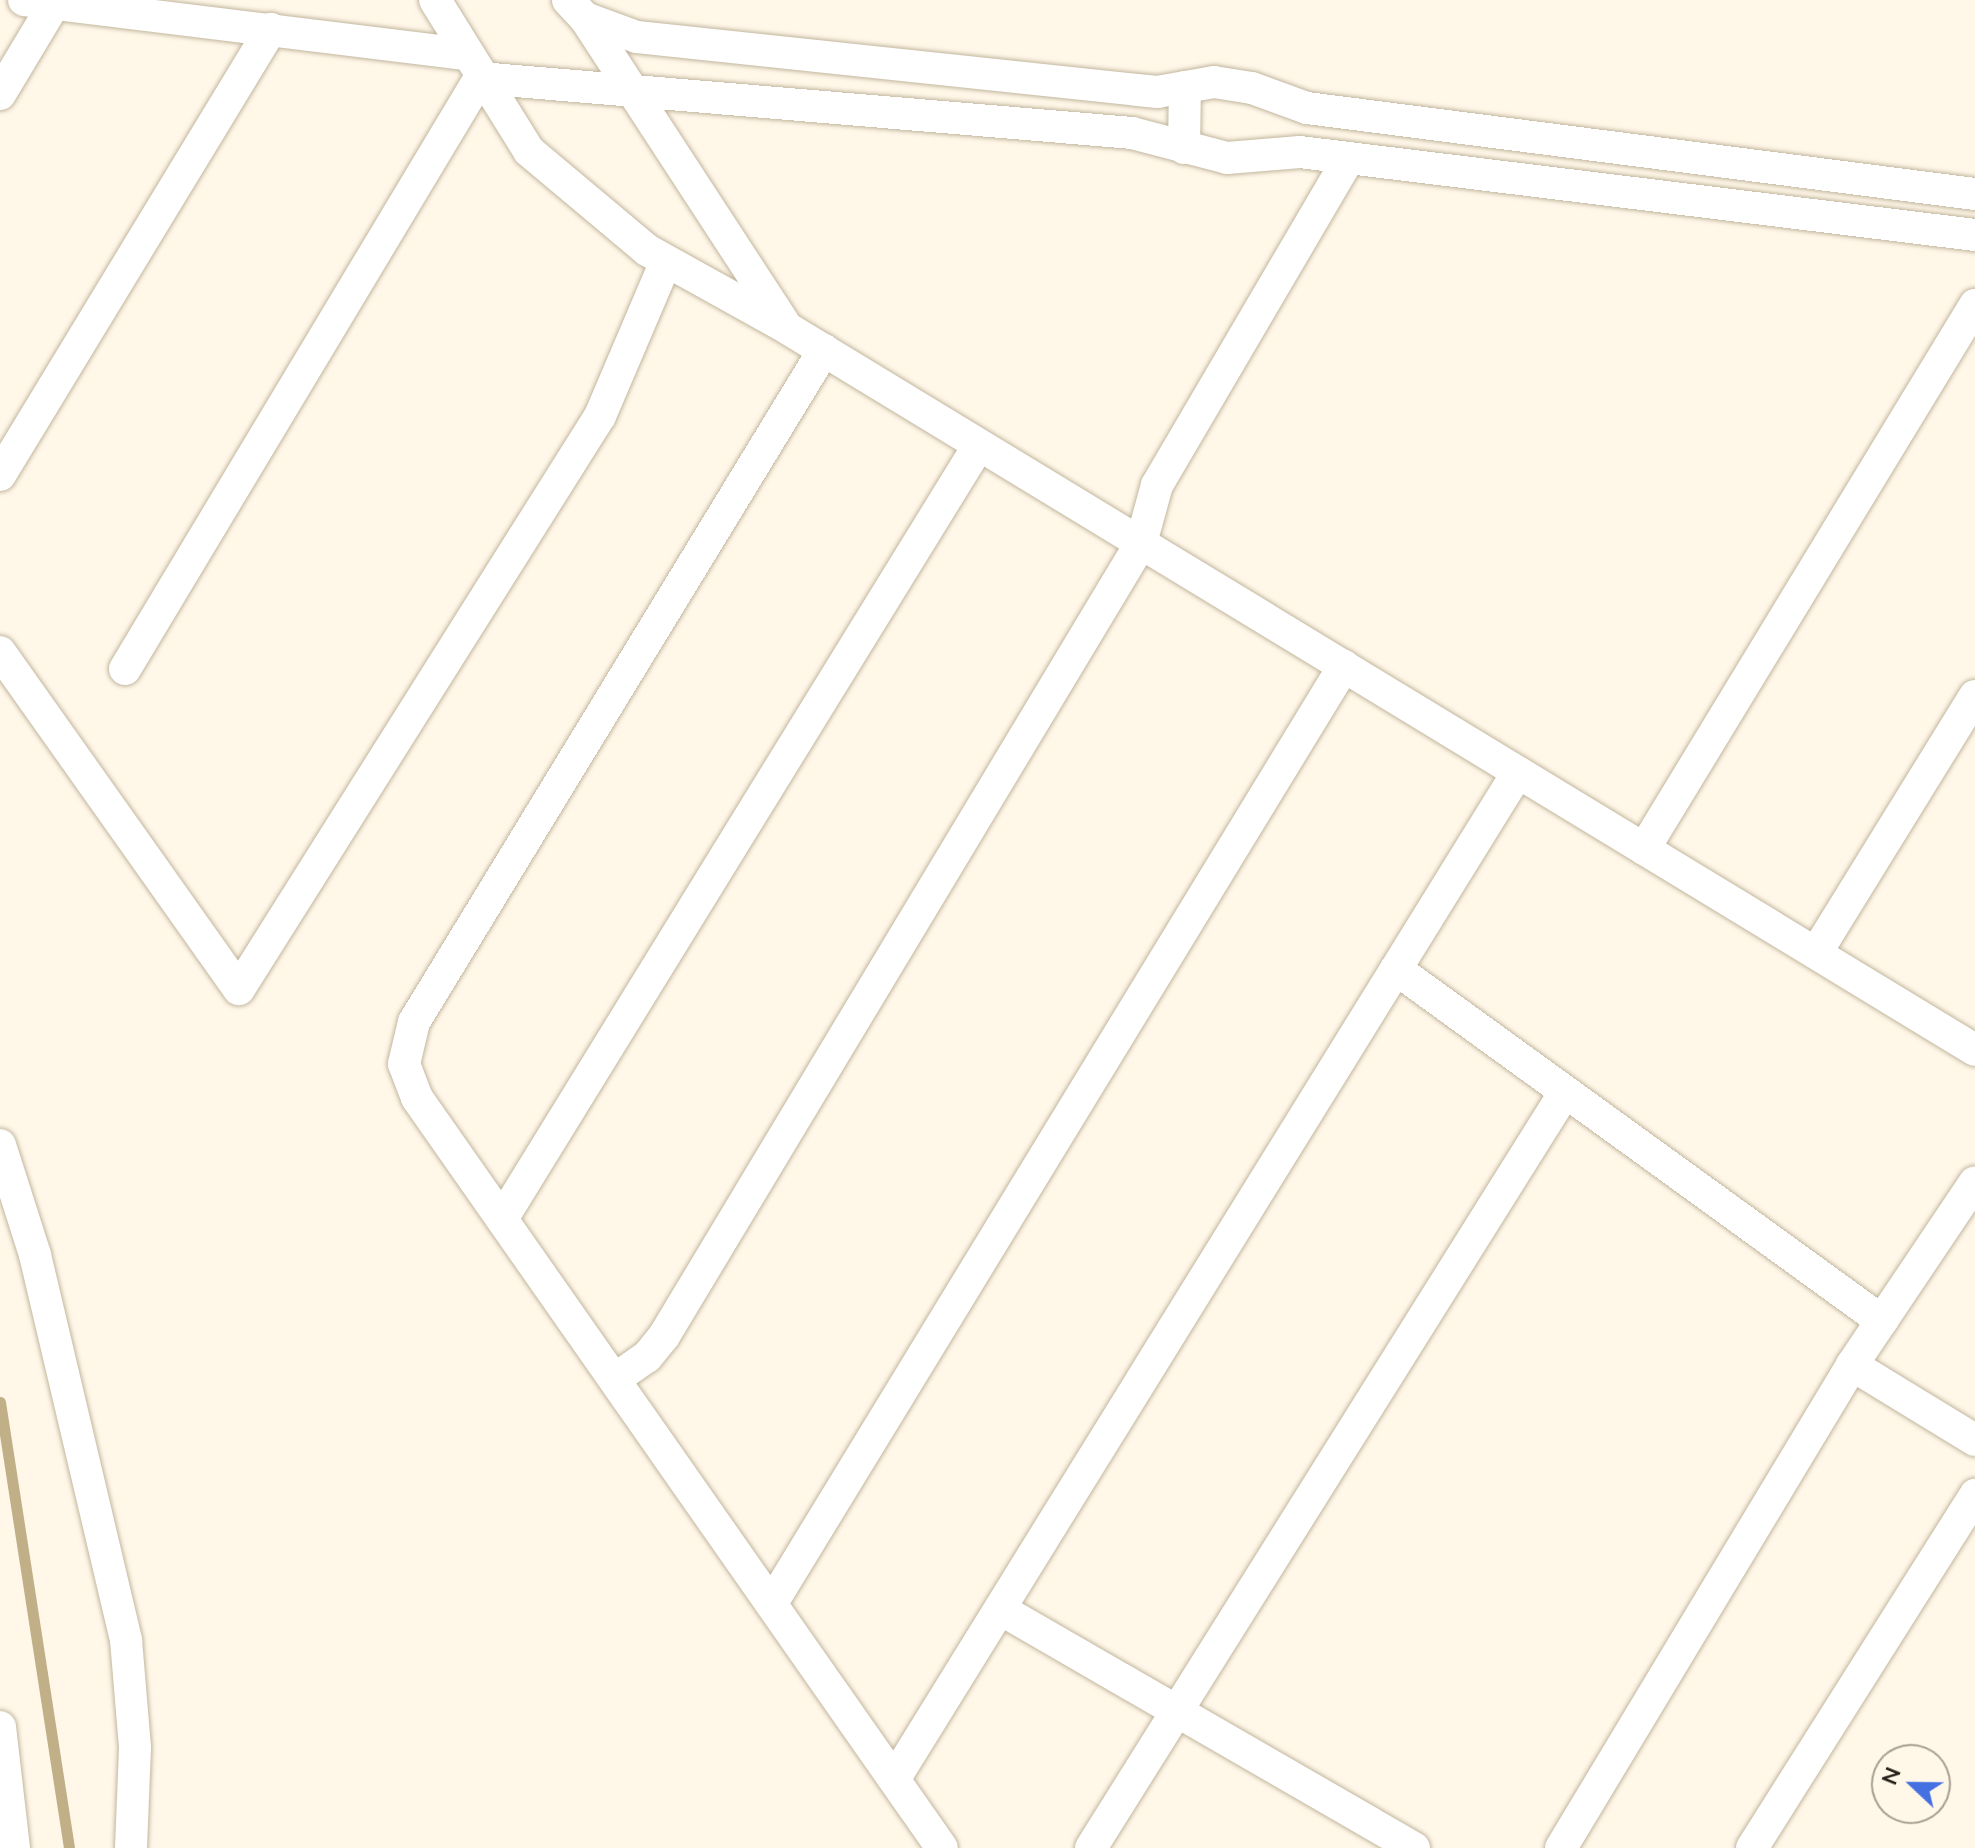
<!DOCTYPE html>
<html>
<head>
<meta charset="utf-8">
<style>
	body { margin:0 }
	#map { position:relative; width:1975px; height:1848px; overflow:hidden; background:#fff7e8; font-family:Mulish,sans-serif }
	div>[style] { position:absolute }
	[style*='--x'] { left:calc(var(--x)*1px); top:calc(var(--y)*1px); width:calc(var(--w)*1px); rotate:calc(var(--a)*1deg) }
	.stream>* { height:11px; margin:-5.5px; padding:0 5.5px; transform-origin:5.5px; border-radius:5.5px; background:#c1af88 }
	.roads { filter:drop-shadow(0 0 2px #c2b69e) drop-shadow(0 0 2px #c2b69e) }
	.street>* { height:32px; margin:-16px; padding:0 16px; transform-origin:16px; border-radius:16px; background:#fff }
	span { translate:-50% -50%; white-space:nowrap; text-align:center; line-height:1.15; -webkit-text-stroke:6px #fff7e8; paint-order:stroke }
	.north { position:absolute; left:1871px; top:1744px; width:80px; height:80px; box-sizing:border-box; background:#fff7e8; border:2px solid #a7a194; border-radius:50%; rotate:292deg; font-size:22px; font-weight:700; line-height:32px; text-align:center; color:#241f16 }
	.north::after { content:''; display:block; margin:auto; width:28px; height:36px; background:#4570e2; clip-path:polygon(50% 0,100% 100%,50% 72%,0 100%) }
</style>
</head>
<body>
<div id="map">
	<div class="stream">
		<div style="--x:0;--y:1402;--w:451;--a:81.2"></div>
	</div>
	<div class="roads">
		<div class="street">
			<div style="--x:24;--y:0;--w:445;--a:7"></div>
			<div style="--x:435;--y:0;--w:178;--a:58.1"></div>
			<div style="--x:529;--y:151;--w:154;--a:40"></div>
			<div style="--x:647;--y:250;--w:160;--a:29.1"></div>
			<div style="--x:787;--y:328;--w:1390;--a:31.29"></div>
			<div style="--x:568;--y:0;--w:25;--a:47"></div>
			<div style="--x:585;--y:18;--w:363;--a:56.9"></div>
			<div style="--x:585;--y:18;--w:55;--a:20.1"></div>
			<div style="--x:637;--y:37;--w:523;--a:6.04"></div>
			<div style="--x:1157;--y:92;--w:58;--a:-10"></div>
			<div style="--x:1214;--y:82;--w:38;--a:9"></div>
			<div style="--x:1252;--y:88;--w:59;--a:20"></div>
			<div style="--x:1307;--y:108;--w:674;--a:7.34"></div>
			<div style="--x:0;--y:94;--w:105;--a:-59"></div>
			<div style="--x:1184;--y:148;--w:61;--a:-89.1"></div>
			<div style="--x:824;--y:350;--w:787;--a:121.39"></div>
			<div style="--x:414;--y:1022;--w:43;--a:103.4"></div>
			<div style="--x:404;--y:1064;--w:36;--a:69"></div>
			<div style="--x:417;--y:1098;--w:915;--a:55.01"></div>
			<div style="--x:0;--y:475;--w:522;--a:-58.72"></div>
			<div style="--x:0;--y:652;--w:413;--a:54.7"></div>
			<div style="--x:239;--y:989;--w:677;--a:-57.79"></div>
			<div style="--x:600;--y:416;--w:168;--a:-66.9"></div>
			<div style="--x:125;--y:669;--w:689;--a:-59.01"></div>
			<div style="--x:480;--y:78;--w:654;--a:4.82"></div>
			<div style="--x:1132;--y:133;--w:98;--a:14.7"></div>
			<div style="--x:1227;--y:158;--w:73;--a:-4.7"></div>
			<div style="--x:1300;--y:152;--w:680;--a:7.01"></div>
			<div style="--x:1644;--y:849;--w:637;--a:-58.68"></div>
			<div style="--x:1816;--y:953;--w:302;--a:-58.3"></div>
			<div style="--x:1396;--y:969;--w:600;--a:35.92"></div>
			<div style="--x:0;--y:1145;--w:115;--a:72.3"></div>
			<div style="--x:35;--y:1255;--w:396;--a:76.7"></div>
			<div style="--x:126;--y:1640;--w:108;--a:85.2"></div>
			<div style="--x:135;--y:1748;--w:100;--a:92.3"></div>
			<div style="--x:502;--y:1219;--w:909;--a:-58.36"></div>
			<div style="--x:1852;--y:1365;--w:144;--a:31.4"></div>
			<div style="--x:615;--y:1379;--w:39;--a:-35"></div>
			<div style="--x:647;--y:1357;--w:27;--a:-51"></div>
			<div style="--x:664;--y:1336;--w:925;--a:-58.97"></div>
			<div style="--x:1141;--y:543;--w:60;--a:-74.6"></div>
			<div style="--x:1157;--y:485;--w:379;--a:-59.6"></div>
			<div style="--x:772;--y:1603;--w:1098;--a:-58.6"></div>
			<div style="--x:1000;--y:1609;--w:478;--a:30"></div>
			<div style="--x:0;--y:1727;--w:122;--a:83.4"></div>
			<div style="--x:895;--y:1778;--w:1183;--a:-58.23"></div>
			<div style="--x:1091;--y:1848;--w:892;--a:-57.91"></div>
			<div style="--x:1561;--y:1848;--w:564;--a:-58.93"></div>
			<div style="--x:1852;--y:1365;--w:220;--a:-56.1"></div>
			<div style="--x:1752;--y:1848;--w:418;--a:-57.7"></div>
		</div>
	</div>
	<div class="north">N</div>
</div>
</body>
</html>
